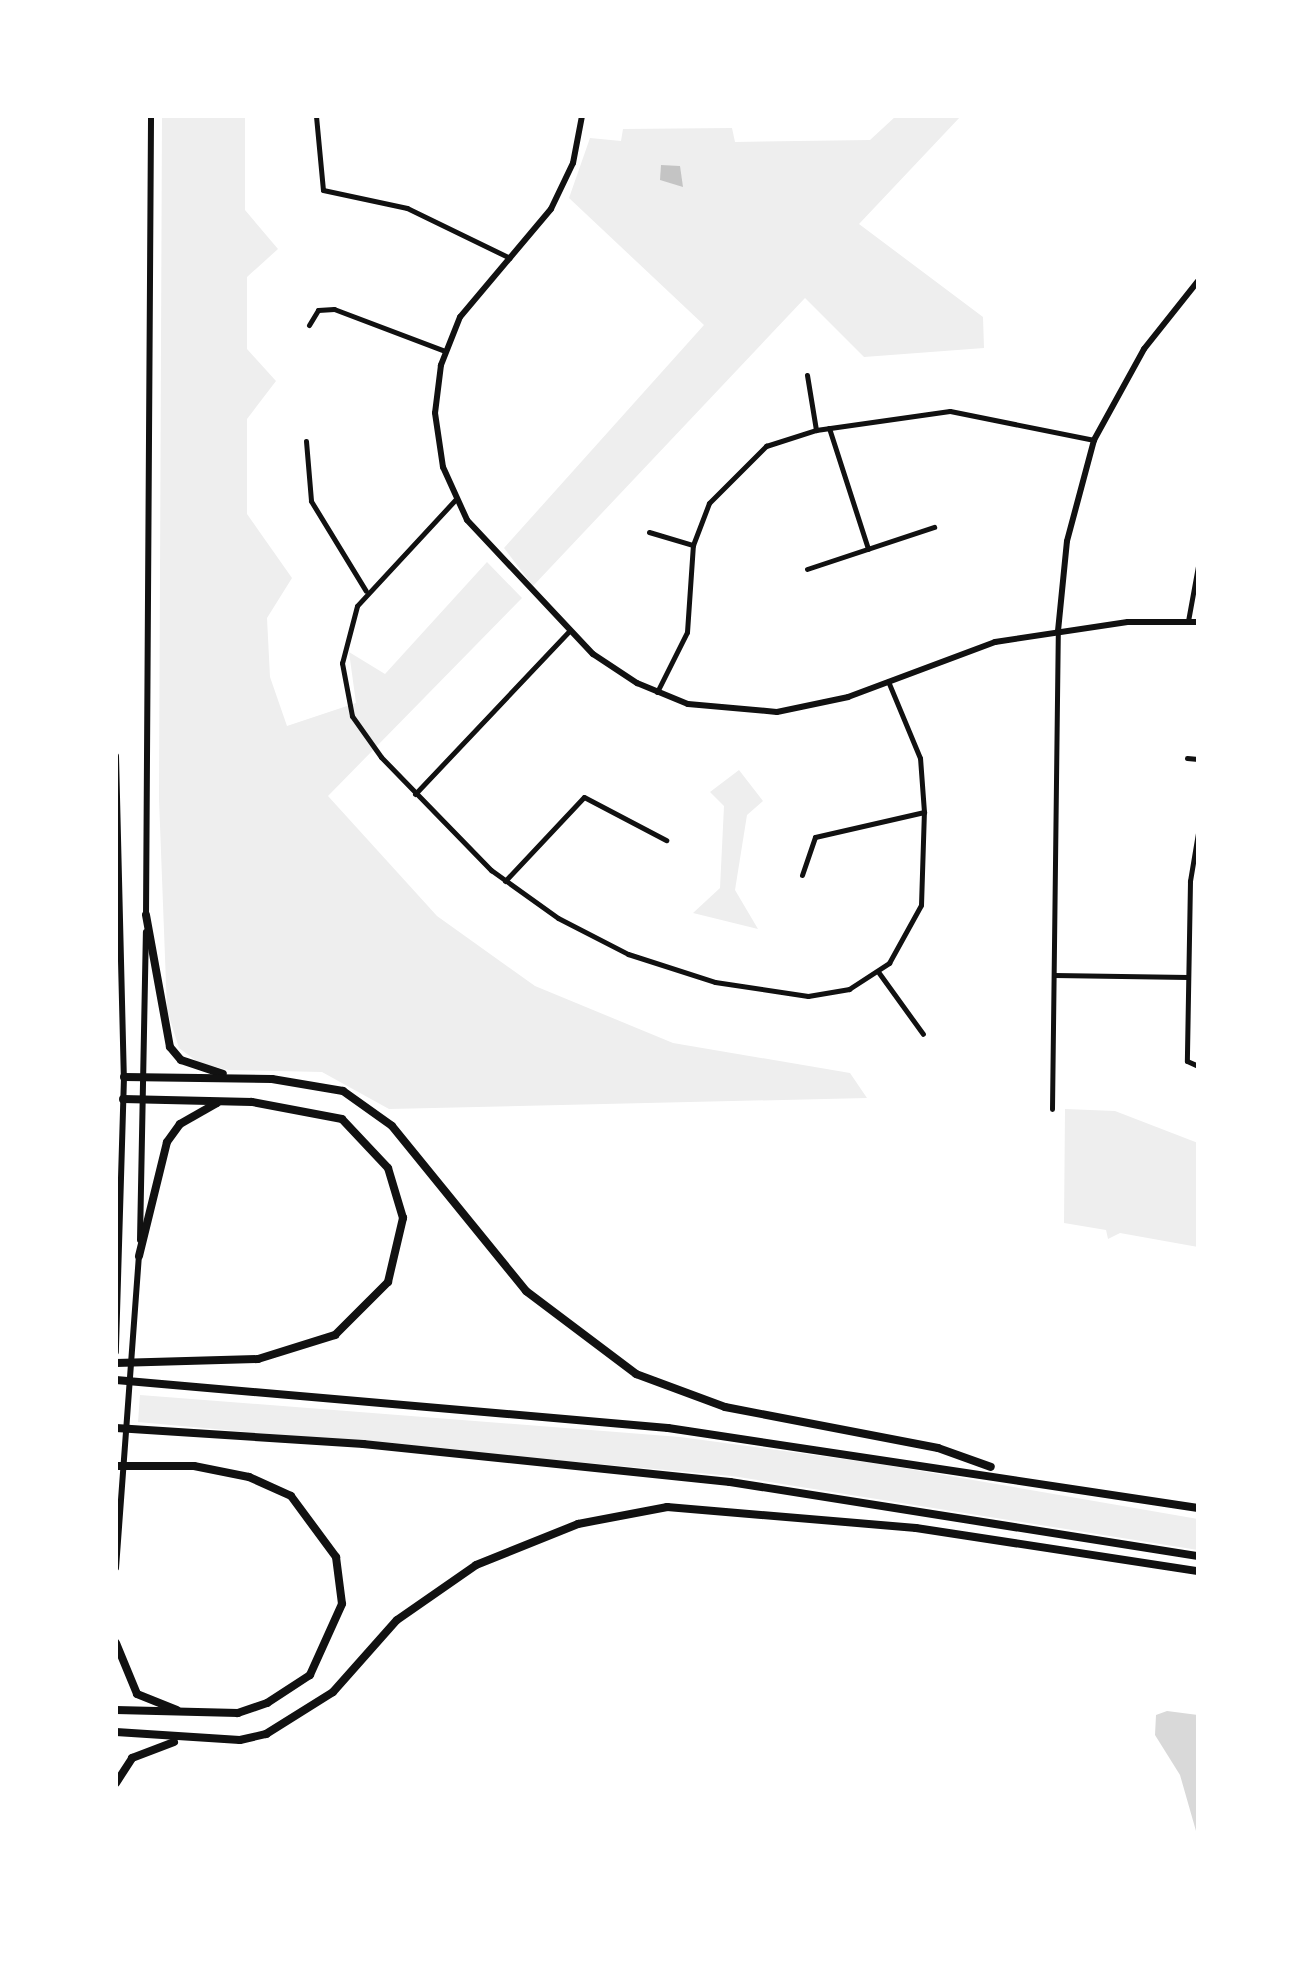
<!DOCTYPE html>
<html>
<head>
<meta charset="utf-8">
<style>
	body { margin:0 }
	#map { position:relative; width:1314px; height:1962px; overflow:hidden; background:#fff; font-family:Figtree,sans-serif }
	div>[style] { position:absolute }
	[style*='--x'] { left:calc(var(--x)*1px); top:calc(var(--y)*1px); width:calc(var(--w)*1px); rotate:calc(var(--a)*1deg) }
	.green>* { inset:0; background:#eee }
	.water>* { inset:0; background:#d9d9d9 }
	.building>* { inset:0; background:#c4c4c4 }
	.minor>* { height:5px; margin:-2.5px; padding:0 2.5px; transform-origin:2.5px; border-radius:2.5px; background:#111 }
	.tertiary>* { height:6px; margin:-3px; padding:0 3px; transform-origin:3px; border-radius:3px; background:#111 }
	.secondary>* { height:6px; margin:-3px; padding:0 3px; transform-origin:3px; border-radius:3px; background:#111 }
	.motorway>* { height:8px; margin:-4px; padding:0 4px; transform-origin:4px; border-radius:4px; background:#111 }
	span { translate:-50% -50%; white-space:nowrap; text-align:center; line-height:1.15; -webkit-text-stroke:8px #fff; paint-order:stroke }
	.frame { position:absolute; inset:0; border:118px solid #fff; pointer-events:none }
</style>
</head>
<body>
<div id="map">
	<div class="green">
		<div style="clip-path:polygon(162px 116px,245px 116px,245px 210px,278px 249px,247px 277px,247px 349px,276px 381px,247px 419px,247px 514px,292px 578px,267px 618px,270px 677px,287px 726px,356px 703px,349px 652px,385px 674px,487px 562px,522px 598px,328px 796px,437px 916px,535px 986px,673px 1043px,850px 1073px,867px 1098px,389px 1109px,322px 1072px,228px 1070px,199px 1063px,179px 1048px,167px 1010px,159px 799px)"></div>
		<div style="clip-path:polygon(896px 116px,961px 116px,859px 224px,983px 317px,984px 348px,864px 357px,805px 298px,533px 586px,504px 548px,704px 325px,569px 198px,590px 138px,621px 141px,623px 129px,732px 128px,735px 142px,870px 140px)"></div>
		<div style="clip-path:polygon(739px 770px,763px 801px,747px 815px,735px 890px,758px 929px,693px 913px,720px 888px,724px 806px,710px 792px)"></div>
		<div style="clip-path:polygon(1065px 1109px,1115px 1111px,1198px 1143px,1198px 1247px,1120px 1233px,1108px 1239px,1106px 1230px,1064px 1223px)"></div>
		<div style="clip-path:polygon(140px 1395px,680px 1437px,880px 1464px,1198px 1519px,1198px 1550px,732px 1476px,138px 1422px)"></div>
	</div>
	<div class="water">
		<div style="clip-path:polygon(1167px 1711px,1198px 1715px,1198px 1838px,1180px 1775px,1155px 1735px,1156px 1715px)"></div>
	</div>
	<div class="building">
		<div style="clip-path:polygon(661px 165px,680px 166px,683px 187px,660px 180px)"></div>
	</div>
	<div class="minor">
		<div style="--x:316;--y:116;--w:74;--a:84.6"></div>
		<div style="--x:323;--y:190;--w:86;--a:12.1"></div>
		<div style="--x:407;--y:208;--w:114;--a:25.9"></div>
		<div style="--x:309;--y:325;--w:17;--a:-59"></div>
		<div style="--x:318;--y:310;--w:16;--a:-4"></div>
		<div style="--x:334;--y:309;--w:119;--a:20.7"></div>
		<div style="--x:807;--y:375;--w:56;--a:80.7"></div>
		<div style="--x:829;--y:428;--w:127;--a:72.1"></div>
		<div style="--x:306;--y:441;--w:60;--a:85.2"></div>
		<div style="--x:311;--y:501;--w:105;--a:58.6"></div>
		<div style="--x:455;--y:500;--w:144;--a:132.8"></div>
		<div style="--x:357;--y:606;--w:59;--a:104.7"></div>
		<div style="--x:342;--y:663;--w:54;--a:79.3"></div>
		<div style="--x:352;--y:716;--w:50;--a:54.7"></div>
		<div style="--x:381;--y:757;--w:158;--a:45.8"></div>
		<div style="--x:491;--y:870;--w:82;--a:35.6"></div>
		<div style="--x:558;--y:918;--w:79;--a:27.2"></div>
		<div style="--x:628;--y:954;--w:91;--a:17.8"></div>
		<div style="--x:715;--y:982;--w:94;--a:8.6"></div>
		<div style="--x:808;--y:996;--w:42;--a:-9.7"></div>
		<div style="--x:849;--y:989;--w:48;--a:-33"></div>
		<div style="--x:889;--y:963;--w:66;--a:-61.1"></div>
		<div style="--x:921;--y:905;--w:93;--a:-88.2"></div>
		<div style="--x:924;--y:812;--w:54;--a:-94.2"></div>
		<div style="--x:920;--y:758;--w:83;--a:-112.6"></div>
		<div style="--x:649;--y:532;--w:46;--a:16.5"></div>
		<div style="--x:807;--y:569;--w:134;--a:-18.3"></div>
		<div style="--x:1188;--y:621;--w:56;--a:-79.7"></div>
		<div style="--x:657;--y:692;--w:67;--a:-63.4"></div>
		<div style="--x:687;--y:632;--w:87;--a:-86.1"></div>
		<div style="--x:693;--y:545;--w:45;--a:-69.1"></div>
		<div style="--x:709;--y:503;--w:81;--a:-45"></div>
		<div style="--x:766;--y:446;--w:52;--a:-17.7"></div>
		<div style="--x:816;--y:430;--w:135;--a:-8.1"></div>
		<div style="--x:950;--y:411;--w:147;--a:11.4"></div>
		<div style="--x:1187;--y:758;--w:11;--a:5"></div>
		<div style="--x:415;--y:794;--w:223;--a:-46.6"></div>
		<div style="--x:1198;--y:833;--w:49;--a:99.5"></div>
		<div style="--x:1190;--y:881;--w:180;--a:91"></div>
		<div style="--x:1187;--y:1061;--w:12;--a:24"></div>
		<div style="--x:802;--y:875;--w:40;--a:-71.1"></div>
		<div style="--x:815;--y:837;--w:112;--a:-12.9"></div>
		<div style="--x:505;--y:881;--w:115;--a:-46.8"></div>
		<div style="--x:584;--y:797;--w:93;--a:27.7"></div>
		<div style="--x:879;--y:973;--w:75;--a:54.2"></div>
		<div style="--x:1054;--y:975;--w:134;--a:0.9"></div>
		<div style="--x:1052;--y:1109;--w:478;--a:-89.3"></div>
	</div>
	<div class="tertiary">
		<div style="--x:582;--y:116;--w:48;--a:100.8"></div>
		<div style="--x:573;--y:163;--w:51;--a:115.6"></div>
		<div style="--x:551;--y:209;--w:141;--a:130.1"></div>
		<div style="--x:460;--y:317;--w:52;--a:111.6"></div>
		<div style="--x:441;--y:365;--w:48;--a:97.1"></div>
		<div style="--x:435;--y:413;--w:55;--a:81.6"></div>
		<div style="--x:443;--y:467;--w:58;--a:65.6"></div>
		<div style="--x:467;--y:520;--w:184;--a:46.8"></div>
		<div style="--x:593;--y:654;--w:53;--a:33.4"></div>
		<div style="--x:637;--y:683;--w:55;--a:22.4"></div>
		<div style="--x:688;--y:704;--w:89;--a:5.1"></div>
		<div style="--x:777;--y:712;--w:73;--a:-11.9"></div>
		<div style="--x:848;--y:697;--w:157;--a:-20.5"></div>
		<div style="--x:995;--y:642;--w:134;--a:-8.6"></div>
		<div style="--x:1128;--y:622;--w:70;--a:0"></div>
		<div style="--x:1058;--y:631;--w:90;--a:-84.3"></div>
		<div style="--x:1067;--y:541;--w:105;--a:-75"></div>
		<div style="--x:1094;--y:440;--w:104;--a:-61.2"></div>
		<div style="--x:1144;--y:349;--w:87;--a:-51.5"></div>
	</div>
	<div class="secondary">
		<div style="--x:116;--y:756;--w:321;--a:88.6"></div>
		<div style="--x:124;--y:1077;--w:275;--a:91.7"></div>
		<div style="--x:146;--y:916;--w:800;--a:-89.64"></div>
		<div style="--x:140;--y:1240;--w:308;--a:-88.9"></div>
		<div style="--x:116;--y:1568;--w:314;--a:-85.8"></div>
	</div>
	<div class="motorway">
		<div style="--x:146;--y:915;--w:134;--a:79.7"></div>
		<div style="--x:170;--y:1047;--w:17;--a:50"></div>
		<div style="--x:181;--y:1060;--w:44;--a:18.4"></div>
		<div style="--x:124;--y:1077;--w:148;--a:0.8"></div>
		<div style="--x:272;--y:1079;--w:72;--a:9.6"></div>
		<div style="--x:343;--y:1091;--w:60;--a:35.5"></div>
		<div style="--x:392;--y:1126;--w:213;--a:50.9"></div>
		<div style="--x:526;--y:1291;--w:138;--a:37"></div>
		<div style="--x:636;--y:1374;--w:95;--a:20.3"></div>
		<div style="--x:725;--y:1407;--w:217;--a:10.9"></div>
		<div style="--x:938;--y:1448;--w:56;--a:19.7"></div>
		<div style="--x:139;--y:1256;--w:117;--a:-76.2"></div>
		<div style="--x:167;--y:1142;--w:22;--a:-54"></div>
		<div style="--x:180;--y:1124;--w:43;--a:-29.6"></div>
		<div style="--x:116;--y:1363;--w:142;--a:-1.6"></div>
		<div style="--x:258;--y:1359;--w:81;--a:-17.3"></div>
		<div style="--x:335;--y:1335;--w:75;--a:-45"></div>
		<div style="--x:388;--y:1282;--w:66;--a:-76.8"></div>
		<div style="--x:403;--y:1218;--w:52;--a:-106.7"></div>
		<div style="--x:388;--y:1168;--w:67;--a:-133.2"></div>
		<div style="--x:342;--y:1119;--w:92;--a:-169.3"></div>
		<div style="--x:252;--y:1102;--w:129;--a:-178.7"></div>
		<div style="--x:116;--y:1380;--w:554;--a:4.97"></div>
		<div style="--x:668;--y:1428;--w:536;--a:8.58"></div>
		<div style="--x:116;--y:1428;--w:248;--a:3.7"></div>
		<div style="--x:363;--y:1444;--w:369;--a:5.9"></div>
		<div style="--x:730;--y:1482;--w:474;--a:9"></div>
		<div style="--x:116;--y:1466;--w:78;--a:0"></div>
		<div style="--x:194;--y:1466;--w:56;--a:11.3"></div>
		<div style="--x:249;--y:1477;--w:46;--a:24.3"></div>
		<div style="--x:291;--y:1496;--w:76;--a:53.6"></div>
		<div style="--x:336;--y:1557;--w:47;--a:82.7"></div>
		<div style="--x:342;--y:1604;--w:78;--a:114.3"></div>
		<div style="--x:310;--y:1675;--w:51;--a:146.9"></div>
		<div style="--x:267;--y:1703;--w:31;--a:161"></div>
		<div style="--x:238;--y:1713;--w:122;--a:-178.6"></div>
		<div style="--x:116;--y:1643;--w:55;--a:67.6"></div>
		<div style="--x:137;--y:1694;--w:43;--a:21.8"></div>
		<div style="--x:116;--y:1732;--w:124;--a:3.7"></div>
		<div style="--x:240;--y:1740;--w:27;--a:-13"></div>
		<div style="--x:266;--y:1734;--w:79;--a:-32.1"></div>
		<div style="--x:333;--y:1692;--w:96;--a:-48.4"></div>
		<div style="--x:397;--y:1620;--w:96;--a:-34.8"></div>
		<div style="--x:476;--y:1565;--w:110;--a:-21.9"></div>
		<div style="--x:578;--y:1524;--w:91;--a:-10.8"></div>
		<div style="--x:667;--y:1507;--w:250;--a:4.8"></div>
		<div style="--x:916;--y:1528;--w:285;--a:8.7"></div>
		<div style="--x:116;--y:1783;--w:30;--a:-57"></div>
		<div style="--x:132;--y:1758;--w:45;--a:-20.9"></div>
	</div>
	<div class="frame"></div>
</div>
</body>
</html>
